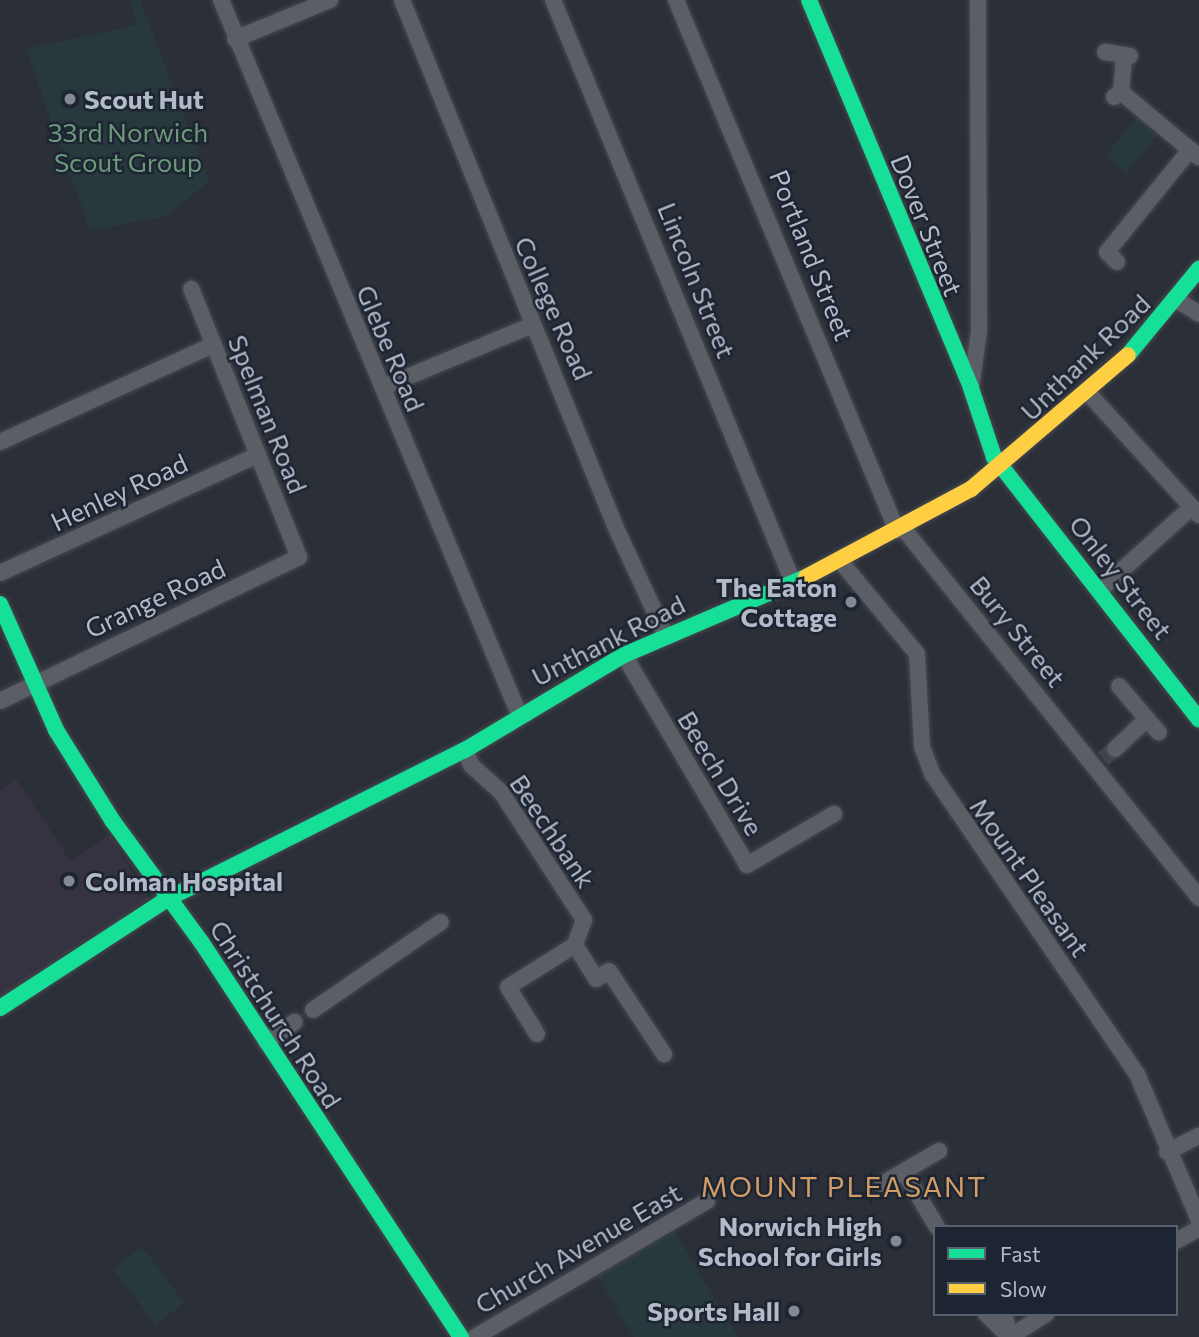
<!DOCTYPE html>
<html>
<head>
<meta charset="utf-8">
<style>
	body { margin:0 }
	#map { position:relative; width:1199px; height:1337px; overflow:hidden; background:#2b2f37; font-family:Commissioner,sans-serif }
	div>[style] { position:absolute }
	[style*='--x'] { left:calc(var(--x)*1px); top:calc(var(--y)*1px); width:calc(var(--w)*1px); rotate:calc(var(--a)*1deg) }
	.medical>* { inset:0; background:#353340 }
	.green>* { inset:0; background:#28393d; transform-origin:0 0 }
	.street-tunnel>* { height:16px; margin-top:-8px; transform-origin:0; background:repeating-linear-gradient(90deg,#40444d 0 16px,transparent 0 24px) }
	.roads { filter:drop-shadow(0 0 2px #474a51) drop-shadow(0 0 2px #474a51) }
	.street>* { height:16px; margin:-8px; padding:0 8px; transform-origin:8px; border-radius:8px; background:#5b5e65 }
	.fast>* { height:16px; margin:-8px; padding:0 8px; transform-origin:8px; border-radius:8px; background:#16e098 }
	.slow>* { height:16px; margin:-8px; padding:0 8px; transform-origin:8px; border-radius:8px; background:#ffcf43 }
	.dots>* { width:19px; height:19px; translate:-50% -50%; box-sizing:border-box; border:4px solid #1e2532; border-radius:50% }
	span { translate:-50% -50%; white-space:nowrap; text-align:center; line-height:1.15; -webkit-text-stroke:5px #1e2532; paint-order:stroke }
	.poi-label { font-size:26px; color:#b4bbc8; font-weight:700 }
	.left { translate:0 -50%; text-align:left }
	.right { translate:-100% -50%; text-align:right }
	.park-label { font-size:26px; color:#6c997a }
	.street-label { font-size:26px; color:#b4bbc8 }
	.neighbourhood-label { font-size:28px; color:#d29d66; letter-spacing:2px }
	.legend { position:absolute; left:933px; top:1225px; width:245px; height:91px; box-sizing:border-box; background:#1e2532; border:2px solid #5a616e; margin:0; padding:9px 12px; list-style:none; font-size:21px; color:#b4bbc8 }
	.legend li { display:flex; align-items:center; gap:14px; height:35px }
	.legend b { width:35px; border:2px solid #5a616e }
</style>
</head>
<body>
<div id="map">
	<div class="medical">
		<div style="clip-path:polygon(16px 779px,71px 862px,109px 834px,149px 899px,0 997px,0 790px)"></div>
	</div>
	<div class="green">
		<div style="clip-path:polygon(130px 0,140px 0,209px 181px,165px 217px,90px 230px,26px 49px,137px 25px)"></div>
		<div style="left:1140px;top:113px;width:27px;height:55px;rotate:39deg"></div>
		<div style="clip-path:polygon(675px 1232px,728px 1321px,738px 1337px,634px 1337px,597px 1275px)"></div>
		<div style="left:142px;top:1247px;width:70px;height:36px;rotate:53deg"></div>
	</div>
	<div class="street-tunnel">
		<div style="--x:1103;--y:759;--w:16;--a:-40"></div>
	</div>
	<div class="roads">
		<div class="street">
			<div style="--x:221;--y:0;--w:774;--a:67.35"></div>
			<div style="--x:402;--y:0;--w:570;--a:67.94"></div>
			<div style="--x:616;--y:528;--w:117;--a:65.2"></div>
			<div style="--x:553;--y:0;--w:627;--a:67.6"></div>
			<div style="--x:676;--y:0;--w:575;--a:67.4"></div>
			<div style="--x:235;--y:39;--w:103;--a:-22.3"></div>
			<div style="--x:1105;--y:52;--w:19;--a:9"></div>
			<div style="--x:1121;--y:92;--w:102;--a:39.8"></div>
			<div style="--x:1114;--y:97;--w:9;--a:-36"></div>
			<div style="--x:1121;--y:92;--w:37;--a:-85"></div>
			<div style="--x:1124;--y:55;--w:6;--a:9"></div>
			<div style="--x:1117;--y:262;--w:14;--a:-135"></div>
			<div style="--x:1107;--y:252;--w:132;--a:-50.9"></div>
			<div style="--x:1177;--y:300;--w:26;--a:32"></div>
			<div style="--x:383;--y:387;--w:162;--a:-22.5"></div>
			<div style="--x:971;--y:388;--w:58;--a:-82"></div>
			<div style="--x:979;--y:331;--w:331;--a:-90.2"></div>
			<div style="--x:1089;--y:394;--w:164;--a:47.7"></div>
			<div style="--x:0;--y:442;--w:234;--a:-24.5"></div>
			<div style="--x:903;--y:528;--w:474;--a:51.3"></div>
			<div style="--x:841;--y:562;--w:119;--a:50.4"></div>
			<div style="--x:917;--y:654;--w:93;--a:86.9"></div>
			<div style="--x:922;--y:747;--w:30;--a:69"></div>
			<div style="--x:933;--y:775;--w:362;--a:55.7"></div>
			<div style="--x:1137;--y:1074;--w:159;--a:67"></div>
			<div style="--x:0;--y:573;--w:284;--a:-24.6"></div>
			<div style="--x:1102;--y:588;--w:121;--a:-42"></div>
			<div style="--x:624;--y:655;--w:243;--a:59.6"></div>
			<div style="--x:747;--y:865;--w:101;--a:-30.4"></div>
			<div style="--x:0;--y:701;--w:332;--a:-25.7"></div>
			<div style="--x:299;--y:557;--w:289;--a:-111.9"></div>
			<div style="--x:1147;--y:719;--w:18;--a:49"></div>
			<div style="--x:1115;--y:749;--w:44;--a:-43.2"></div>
			<div style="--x:1147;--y:719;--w:43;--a:-130.3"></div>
			<div style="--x:465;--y:750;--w:16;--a:68"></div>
			<div style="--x:471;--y:765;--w:40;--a:42"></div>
			<div style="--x:501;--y:792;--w:153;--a:57"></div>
			<div style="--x:584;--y:920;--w:27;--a:110"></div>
			<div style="--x:575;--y:945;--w:40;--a:58"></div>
			<div style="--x:596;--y:979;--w:15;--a:-32"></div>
			<div style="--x:609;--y:971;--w:100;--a:56.5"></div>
			<div style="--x:313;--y:1010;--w:155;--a:-34.5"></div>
			<div style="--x:537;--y:1034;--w:55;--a:-121.7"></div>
			<div style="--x:508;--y:987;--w:79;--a:-32.1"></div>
			<div style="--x:266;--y:1042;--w:35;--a:-35"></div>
			<div style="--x:1167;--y:1152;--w:36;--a:-27"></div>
			<div style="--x:904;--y:1172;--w:64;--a:59"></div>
			<div style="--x:882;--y:1184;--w:66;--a:-30.1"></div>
			<div style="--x:1176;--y:1241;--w:26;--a:-29"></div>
			<div style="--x:986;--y:1314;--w:33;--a:44"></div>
			<div style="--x:1004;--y:1314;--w:24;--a:75"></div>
			<div style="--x:475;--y:1337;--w:269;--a:-30.4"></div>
			<div style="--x:1010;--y:1337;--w:43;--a:-32.6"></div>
		</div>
		<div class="fast">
			<div style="--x:809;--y:0;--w:420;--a:67.3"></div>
			<div style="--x:971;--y:388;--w:73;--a:71.6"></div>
			<div style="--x:994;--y:457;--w:333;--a:52"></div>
			<div style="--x:1128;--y:355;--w:112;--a:-50.5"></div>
			<div style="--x:0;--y:604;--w:138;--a:66"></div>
			<div style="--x:56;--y:730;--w:106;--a:58.1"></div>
			<div style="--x:112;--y:820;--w:152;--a:53.8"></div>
			<div style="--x:202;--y:943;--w:472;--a:56.7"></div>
			<div style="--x:0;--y:1008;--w:202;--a:-33.1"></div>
			<div style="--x:169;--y:898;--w:331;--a:-26.6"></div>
			<div style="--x:465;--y:750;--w:185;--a:-30.9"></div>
			<div style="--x:624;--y:655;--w:198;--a:-23.2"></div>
		</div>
		<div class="slow">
			<div style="--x:806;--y:577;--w:187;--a:-28.1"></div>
			<div style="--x:971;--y:489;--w:206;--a:-40.5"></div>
		</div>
	</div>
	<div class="dots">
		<div style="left:70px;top:99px;background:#848a95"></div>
		<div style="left:851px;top:602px;background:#848a95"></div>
		<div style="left:69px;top:881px;background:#848a95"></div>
		<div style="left:896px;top:1241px;background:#848a95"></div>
		<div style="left:794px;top:1311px;background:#848a95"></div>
	</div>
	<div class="poi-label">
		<span class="left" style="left:84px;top:99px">Scout Hut</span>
		<span class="right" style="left:837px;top:602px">The Eaton<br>Cottage</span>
		<span class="left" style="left:85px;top:881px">Colman Hospital</span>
		<span class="right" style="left:882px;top:1241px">Norwich High<br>School for Girls</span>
		<span class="right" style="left:780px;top:1311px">Sports Hall</span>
	</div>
	<div class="park-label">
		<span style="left:128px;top:147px">33rd Norwich<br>Scout Group</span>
	</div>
	<div class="street-label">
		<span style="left:927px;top:225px;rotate:68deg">Dover Street</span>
		<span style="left:812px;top:255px;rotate:68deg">Portland Street</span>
		<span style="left:697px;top:280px;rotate:68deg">Lincoln Street</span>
		<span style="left:554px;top:308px;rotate:66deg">College Road</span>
		<span style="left:391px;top:348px;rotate:67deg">Glebe Road</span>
		<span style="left:1085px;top:357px;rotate:-44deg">Unthank Road</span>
		<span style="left:268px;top:414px;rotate:68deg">Spelman Road</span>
		<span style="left:119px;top:492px;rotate:-25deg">Henley Road</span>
		<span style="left:1121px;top:577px;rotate:52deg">Onley Street</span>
		<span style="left:155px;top:598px;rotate:-25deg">Grange Road</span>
		<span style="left:1018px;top:631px;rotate:51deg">Bury Street</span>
		<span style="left:608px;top:640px;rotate:-27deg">Unthank Road</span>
		<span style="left:721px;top:773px;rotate:59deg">Beech Drive</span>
		<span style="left:553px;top:831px;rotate:56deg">Beechbank</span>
		<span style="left:1030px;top:877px;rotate:55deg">Mount Pleasant</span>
		<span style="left:276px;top:1014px;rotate:57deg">Christchurch Road</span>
		<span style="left:578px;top:1248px;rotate:-30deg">Church Avenue East</span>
	</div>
	<div class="neighbourhood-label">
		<span style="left:844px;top:1186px">MOUNT PLEASANT</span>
	</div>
	<ul class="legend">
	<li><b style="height:9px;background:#16e098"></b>Fast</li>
	<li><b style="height:9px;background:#ffcf43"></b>Slow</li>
	</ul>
</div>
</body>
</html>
